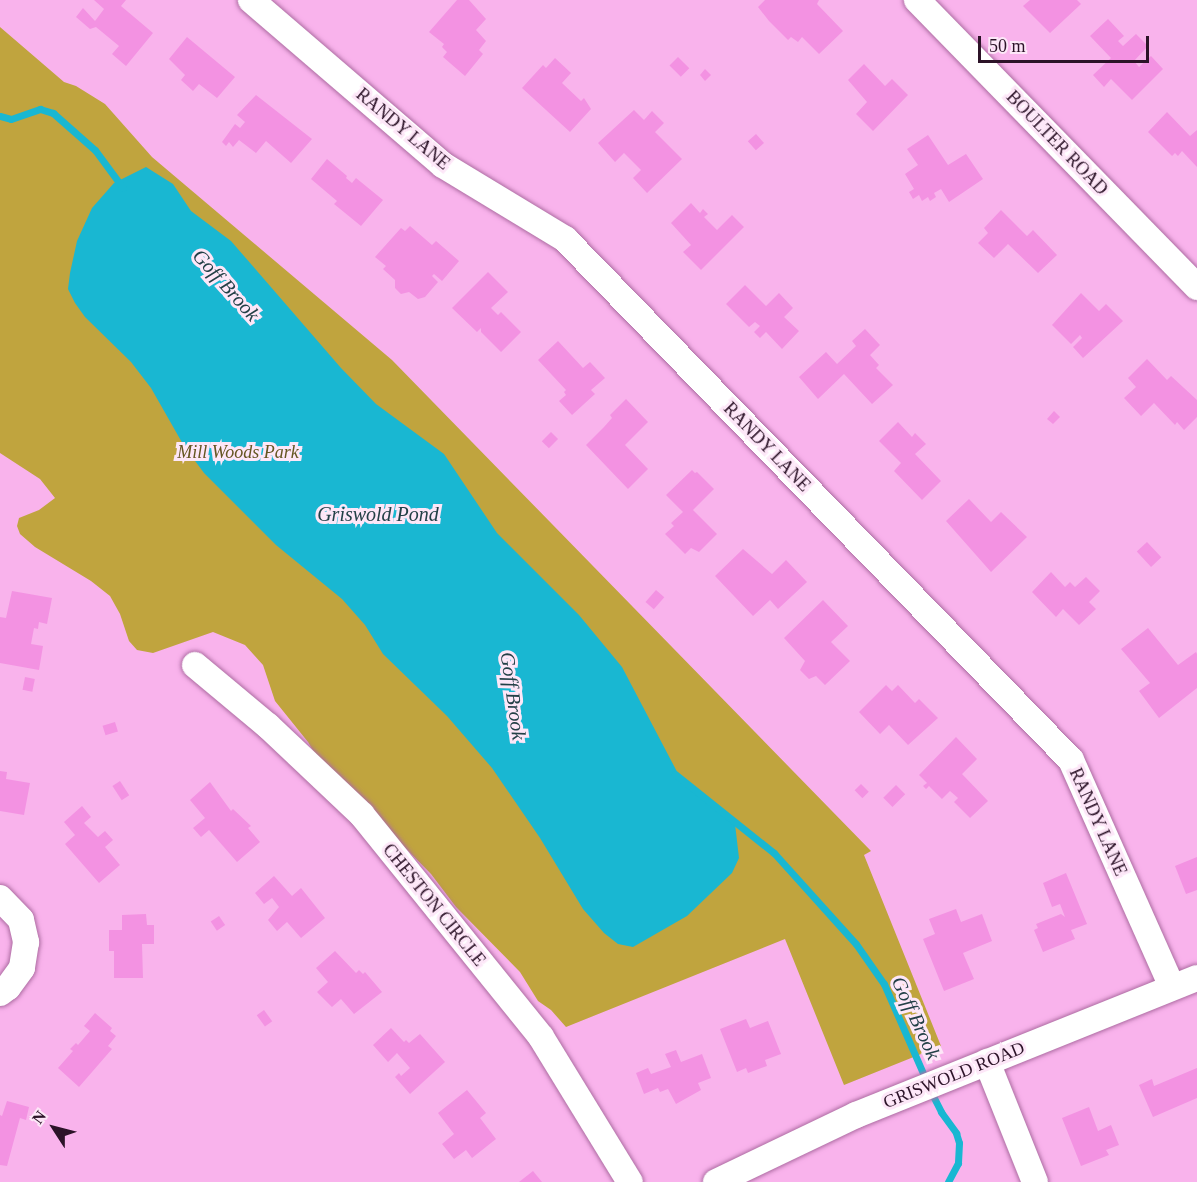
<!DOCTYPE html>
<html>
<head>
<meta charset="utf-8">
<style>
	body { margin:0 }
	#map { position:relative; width:1197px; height:1182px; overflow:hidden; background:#f9b3ec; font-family:"Times New Roman",serif }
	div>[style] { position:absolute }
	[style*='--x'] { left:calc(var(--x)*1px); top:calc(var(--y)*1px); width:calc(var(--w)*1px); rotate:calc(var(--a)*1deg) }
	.green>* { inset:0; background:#c0a43e }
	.water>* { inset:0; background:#19b7d2 }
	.stream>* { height:7px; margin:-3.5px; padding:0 3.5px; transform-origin:3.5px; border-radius:3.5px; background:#19b7d2 }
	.building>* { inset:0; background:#f392e2; transform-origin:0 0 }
	.roads { filter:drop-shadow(0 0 2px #ad6ca2) drop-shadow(0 0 2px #ad6ca2) }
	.minor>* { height:26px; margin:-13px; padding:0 13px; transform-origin:13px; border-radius:13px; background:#fff }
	span { translate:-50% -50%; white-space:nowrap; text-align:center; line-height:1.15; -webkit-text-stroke:6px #fde7f8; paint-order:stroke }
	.street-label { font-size:18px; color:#2c1328 }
	.park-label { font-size:18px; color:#655622; font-style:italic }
	.water-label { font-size:20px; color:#234047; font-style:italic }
	.north { position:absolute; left:24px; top:1098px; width:60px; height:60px; -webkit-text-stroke:4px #fde7f8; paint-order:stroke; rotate:306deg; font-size:16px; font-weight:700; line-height:24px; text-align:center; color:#2c1328 }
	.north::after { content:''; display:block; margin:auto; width:21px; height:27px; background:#2c1328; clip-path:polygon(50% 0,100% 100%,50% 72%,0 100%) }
	.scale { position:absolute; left:978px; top:36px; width:171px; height:27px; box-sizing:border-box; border:3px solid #2c1328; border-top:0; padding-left:8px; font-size:18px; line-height:21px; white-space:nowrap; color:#2c1328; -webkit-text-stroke:4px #fde7f8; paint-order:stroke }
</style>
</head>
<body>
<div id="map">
	<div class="green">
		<div style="clip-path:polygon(0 27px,64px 82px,76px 86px,105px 104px,152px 157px,392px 360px,871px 851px,864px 855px,941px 1046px,844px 1085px,785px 939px,566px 1027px,551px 1010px,538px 1001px,520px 972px,456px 907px,431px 874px,318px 759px,308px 742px,275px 701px,263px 665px,245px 645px,213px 632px,153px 653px,137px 650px,129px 641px,120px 614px,110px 596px,91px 581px,35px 547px,20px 534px,17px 526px,19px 518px,39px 510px,55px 498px,40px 479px,0 453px)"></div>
	</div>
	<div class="water">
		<div style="clip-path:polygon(146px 167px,173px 184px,191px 211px,231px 241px,341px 368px,376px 404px,444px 454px,497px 533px,579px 615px,622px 667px,684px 785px,735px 824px,739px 858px,732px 873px,687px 916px,633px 947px,618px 944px,604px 933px,583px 909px,540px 838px,492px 768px,447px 716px,383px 654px,365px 625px,342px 599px,276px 545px,204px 473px,184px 446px,151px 388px,131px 362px,85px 317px,75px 303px,68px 289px,70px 273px,77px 241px,92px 208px,114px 183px)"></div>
	</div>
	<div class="stream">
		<div style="--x:0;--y:116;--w:11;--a:15"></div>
		<div style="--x:11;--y:119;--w:31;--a:-19"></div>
		<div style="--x:40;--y:109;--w:14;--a:17"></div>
		<div style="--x:53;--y:113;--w:56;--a:41.4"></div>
		<div style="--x:95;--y:150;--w:47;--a:53.6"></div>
		<div style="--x:675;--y:774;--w:127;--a:38.6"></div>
		<div style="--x:774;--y:853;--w:122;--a:48"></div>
		<div style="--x:856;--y:944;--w:49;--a:55"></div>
		<div style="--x:884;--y:984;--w:105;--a:66.4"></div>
		<div style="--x:930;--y:1090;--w:25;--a:63"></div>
		<div style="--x:941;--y:1112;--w:26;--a:54"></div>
		<div style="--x:956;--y:1133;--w:10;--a:73"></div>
		<div style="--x:959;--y:1143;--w:20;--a:93"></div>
		<div style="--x:958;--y:1163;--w:21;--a:118"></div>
	</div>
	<div class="building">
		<div style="clip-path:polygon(94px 0,126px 0,121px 6px,153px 33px,126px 66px,112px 54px,119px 46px,96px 27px,90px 29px,76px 17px,83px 8px,95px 21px,104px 9px)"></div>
		<div style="clip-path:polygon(457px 0,469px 0,486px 19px,476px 30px,486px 41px,479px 50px,483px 54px,465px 76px,443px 57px,447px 52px,442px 47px,444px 44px,429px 32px)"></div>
		<div style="clip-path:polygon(765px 0,819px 0,817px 4px,843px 31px,819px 54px,802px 37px,798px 42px,791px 37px,788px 40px,769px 21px,758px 7px)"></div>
		<div style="clip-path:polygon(1030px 0,1077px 0,1081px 4px,1050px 33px,1023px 6px)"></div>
		<div style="clip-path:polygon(1108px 19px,1124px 36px,1118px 41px,1123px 46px,1136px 34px,1148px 46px,1134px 61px,1139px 67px,1151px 56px,1163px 69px,1132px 100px,1111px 79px,1104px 87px,1093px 75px,1111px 58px,1090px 36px)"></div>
		<div style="clip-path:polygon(187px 37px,235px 77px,217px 98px,199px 84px,193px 91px,181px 80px,185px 75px,169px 59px)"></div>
		<div style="left:678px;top:57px;width:16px;height:12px;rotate:45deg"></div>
		<div style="clip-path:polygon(555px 58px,571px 73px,562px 83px,581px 101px,584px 98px,591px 109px,570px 132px,522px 88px,543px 65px,546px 68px)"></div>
		<div style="clip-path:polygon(864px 64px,885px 86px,892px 79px,908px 95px,873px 131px,856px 114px,867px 102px,848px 80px)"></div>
		<div style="clip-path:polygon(705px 69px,711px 75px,705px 81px,700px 75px)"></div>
		<div style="clip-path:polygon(256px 95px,312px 139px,291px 163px,266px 141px,256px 153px,239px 140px,233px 147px,229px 142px,226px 146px,222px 142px,235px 124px,240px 128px,245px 122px,237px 115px)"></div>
		<div style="clip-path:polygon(634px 110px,644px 120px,652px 111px,664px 123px,655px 132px,682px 159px,647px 193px,633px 178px,641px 170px,624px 153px,615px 162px,598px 143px)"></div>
		<div style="clip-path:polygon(1167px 112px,1190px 136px,1197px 130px,1197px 167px,1182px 151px,1178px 156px,1175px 153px,1172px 156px,1148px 132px)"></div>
		<div style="left:756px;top:134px;width:12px;height:11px;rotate:48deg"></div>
		<div style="clip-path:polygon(928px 135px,948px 165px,966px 154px,983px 179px,949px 202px,941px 189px,934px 193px,936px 197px,930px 201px,928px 197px,922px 201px,919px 195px,913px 199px,909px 192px,914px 189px,905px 174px,918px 165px,907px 149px)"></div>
		<div style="clip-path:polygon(327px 159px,347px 176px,346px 178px,352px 183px,356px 178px,383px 200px,361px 226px,334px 204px,337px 201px,311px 179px)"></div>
		<div style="clip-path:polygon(691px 203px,700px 213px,703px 209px,708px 214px,704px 217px,717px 230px,732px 215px,744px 227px,701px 270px,683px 252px,691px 245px,671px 223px)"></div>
		<div style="clip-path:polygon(1001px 210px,1027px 236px,1033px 230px,1057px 255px,1038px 273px,1008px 244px,994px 258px,978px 243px,988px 233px,984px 228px)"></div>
		<div style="clip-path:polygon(410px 226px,432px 245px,436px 241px,459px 261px,442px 281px,434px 274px,432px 276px,438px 282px,425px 297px,418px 299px,409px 292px,401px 294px,395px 288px,395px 280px,383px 269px,386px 266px,375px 257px,401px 228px,405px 231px)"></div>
		<div style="clip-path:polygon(488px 272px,508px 292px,491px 308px,498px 315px,501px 312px,521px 332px,501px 352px,481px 332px,481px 328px,477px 332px,452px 308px)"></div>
		<div style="clip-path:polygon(745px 285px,766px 306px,779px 293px,793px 308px,784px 317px,799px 331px,782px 349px,766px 332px,760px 338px,754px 332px,760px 326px,755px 322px,749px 327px,726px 304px)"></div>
		<div style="clip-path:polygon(1081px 293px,1099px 311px,1106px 304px,1123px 321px,1083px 358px,1073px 347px,1082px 338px,1080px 335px,1071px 344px,1052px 325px)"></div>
		<div style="clip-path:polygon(865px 329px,880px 345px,870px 355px,879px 365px,876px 368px,893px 385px,872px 404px,844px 374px,818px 399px,799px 377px,826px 352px,837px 364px,856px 346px,852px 341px)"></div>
		<div style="clip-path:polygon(558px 341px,583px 368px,590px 362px,605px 378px,591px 390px,595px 394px,572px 415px,559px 401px,566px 395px,564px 392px,566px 390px,538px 360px)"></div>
		<div style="clip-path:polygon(1147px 359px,1167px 380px,1171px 376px,1197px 400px,1197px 417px,1184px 430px,1177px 422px,1175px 425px,1154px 403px,1141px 416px,1124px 398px,1136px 387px,1128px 378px)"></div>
		<div style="clip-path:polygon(626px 399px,648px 422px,625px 445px,648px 469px,628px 489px,586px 445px,604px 427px,612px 418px,610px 415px)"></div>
		<div style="clip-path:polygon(1054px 411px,1060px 417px,1053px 424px,1047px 419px)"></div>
		<div style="clip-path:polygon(898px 422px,912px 437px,915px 433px,926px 444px,915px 454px,941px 481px,922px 500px,894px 471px,901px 463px,879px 441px)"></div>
		<div style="left:551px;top:432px;width:10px;height:13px;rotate:45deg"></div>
		<div style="clip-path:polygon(692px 470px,695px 473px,697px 472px,714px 489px,693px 510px,717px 534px,699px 552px,691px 548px,685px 554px,665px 534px,674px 526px,671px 523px,683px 512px,666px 495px)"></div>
		<div style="clip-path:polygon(969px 499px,991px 522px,1001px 512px,1027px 537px,991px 572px,946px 521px)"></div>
		<div style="left:1147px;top:542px;width:21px;height:14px;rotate:47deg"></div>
		<div style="clip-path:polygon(743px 549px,772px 574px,786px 560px,807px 582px,778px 609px,770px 600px,753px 616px,715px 576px)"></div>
		<div style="clip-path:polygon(1051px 572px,1065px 587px,1070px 582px,1075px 587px,1086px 577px,1100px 591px,1089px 602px,1096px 609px,1079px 625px,1063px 609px,1056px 617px,1032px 592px)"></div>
		<div style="left:656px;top:590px;width:11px;height:16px;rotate:41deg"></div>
		<div style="clip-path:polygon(12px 591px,52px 598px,47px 624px,39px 622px,38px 629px,34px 628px,31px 644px,43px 646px,39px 670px,0 663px,0 617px,6px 618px)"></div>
		<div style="clip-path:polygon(823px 600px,848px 626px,831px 642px,850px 661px,825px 685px,816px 676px,809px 679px,800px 670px,805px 661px,784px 638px)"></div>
		<div style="clip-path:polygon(1148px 628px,1178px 665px,1196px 652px,1197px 654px,1197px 688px,1159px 718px,1139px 691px,1150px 683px,1121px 649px)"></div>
		<div style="left:25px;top:677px;width:10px;height:13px;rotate:11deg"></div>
		<div style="clip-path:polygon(886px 685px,892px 691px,898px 685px,915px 703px,919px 699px,938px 718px,908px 745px,889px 725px,880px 734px,859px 712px)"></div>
		<div style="left:115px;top:722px;width:10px;height:13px;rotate:73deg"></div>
		<div style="clip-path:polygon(956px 737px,977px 759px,962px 774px,988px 801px,970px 818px,954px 802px,958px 798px,950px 791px,942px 799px,929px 786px,926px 789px,923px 786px,927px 783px,919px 775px)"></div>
		<div style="clip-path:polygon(0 771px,7px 772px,6px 779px,30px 783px,24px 815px,0 811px)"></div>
		<div style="left:120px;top:781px;width:17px;height:9px;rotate:57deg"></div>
		<div style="clip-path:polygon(210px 782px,231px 811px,233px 809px,251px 826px,248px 828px,260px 842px,237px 862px,209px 830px,201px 837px,193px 828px,205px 818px,190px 800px)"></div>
		<div style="left:861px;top:784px;width:11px;height:9px;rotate:45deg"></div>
		<div style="left:896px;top:785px;width:13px;height:18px;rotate:45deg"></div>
		<div style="clip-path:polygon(82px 806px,91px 817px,84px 823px,98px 837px,105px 831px,113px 840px,105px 847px,120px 865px,99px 883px,65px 844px,75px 835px,64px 822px)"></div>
		<div style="clip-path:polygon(1197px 857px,1197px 890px,1186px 894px,1175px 866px)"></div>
		<div style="clip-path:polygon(1066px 873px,1087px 924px,1071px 930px,1075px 939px,1043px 952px,1034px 930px,1038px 928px,1036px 924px,1061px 914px,1065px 917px,1060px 904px,1052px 907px,1043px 883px)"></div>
		<div style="clip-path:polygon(274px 876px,292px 896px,301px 888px,325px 918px,301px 938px,287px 922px,277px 931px,268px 920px,279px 907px,272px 898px,264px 904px,255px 893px)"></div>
		<div style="clip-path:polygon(956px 909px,961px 922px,982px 914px,992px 941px,963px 953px,974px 979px,944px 991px,923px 939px,935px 934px,929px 919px)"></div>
		<div style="clip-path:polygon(146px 914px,147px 925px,154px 925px,154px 944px,142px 944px,143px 978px,114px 978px,114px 951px,109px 951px,109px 930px,122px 930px,122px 915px)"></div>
		<div style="left:219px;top:916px;width:11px;height:10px;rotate:56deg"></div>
		<div style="clip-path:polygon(335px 951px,356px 973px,359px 970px,363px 974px,365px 972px,382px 992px,354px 1014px,341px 999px,332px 1007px,317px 992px,328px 982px,316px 968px)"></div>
		<div style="left:264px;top:1010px;width:14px;height:9px;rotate:54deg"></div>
		<div style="clip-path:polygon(95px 1013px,112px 1028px,110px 1031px,116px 1036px,108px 1046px,112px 1049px,79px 1087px,58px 1068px,73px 1051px,70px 1049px,76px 1043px,78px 1045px,90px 1031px,84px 1026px)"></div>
		<div style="clip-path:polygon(746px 1019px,750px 1028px,768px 1021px,781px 1054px,765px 1060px,767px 1066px,748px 1073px,746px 1068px,737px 1072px,720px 1029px)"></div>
		<div style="clip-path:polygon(391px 1028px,404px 1042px,406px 1040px,409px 1043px,420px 1034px,445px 1062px,410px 1094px,395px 1077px,399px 1073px,401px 1076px,410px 1068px,397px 1053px,388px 1062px,373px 1045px)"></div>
		<div style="clip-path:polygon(676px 1050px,681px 1062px,702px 1054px,711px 1078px,698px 1083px,701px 1090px,676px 1104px,668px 1089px,660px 1092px,658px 1088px,644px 1094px,636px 1073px,648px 1068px,651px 1074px,671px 1067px,665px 1054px)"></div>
		<div style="clip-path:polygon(1197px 1068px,1197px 1098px,1153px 1117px,1139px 1085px,1152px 1079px,1154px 1086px)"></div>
		<div style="clip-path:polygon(467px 1090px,486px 1113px,480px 1118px,496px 1139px,472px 1158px,466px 1150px,454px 1159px,442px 1144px,454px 1134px,438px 1113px)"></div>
		<div style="clip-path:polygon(7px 1101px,29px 1107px,26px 1120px,20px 1118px,7px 1166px,0 1165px,0 1115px,2px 1116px)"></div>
		<div style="clip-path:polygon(1089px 1107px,1098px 1131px,1111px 1125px,1119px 1145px,1106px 1150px,1109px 1155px,1081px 1166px,1062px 1118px)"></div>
		<div style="clip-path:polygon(533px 1171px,542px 1182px,519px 1182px)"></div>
	</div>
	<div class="roads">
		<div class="minor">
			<div style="--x:251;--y:0;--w:253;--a:40.7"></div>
			<div style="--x:443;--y:165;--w:143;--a:31.2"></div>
			<div style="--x:565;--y:239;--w:726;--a:45.84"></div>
			<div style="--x:1071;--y:760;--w:248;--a:66"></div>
			<div style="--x:917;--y:0;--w:401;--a:45.7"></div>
			<div style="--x:195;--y:665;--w:95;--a:39.9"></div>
			<div style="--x:268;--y:726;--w:129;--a:43.4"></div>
			<div style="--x:362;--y:815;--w:285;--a:51.1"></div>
			<div style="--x:541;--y:1037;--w:170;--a:58.5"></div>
			<div style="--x:0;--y:898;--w:30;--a:46"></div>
			<div style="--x:21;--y:920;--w:23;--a:77"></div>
			<div style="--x:26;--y:942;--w:26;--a:99"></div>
			<div style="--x:22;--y:968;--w:24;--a:126"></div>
			<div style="--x:8;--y:987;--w:10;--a:143"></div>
			<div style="--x:987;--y:1062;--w:129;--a:68.2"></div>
			<div style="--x:716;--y:1182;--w:155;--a:-25.6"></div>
			<div style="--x:856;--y:1115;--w:367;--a:-21.9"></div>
		</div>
	</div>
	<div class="street-label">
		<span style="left:403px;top:129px;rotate:40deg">RANDY LANE</span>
		<span style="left:1057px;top:143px;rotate:46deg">BOULTER ROAD</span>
		<span style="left:767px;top:447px;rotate:46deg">RANDY LANE</span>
		<span style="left:1098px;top:822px;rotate:66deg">RANDY LANE</span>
		<span style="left:434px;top:905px;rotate:51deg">CHESTON CIRCLE</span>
		<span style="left:954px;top:1075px;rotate:-22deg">GRISWOLD ROAD</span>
	</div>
	<div class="park-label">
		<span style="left:238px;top:452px">Mill Woods Park</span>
	</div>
	<div class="water-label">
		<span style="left:226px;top:285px;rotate:48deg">Goff Brook</span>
		<span style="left:378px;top:514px">Griswold Pond</span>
		<span style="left:513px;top:696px;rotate:82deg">Goff Brook</span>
		<span style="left:916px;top:1018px;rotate:65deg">Goff Brook</span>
	</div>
	<div class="north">N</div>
	<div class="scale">50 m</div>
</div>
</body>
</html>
